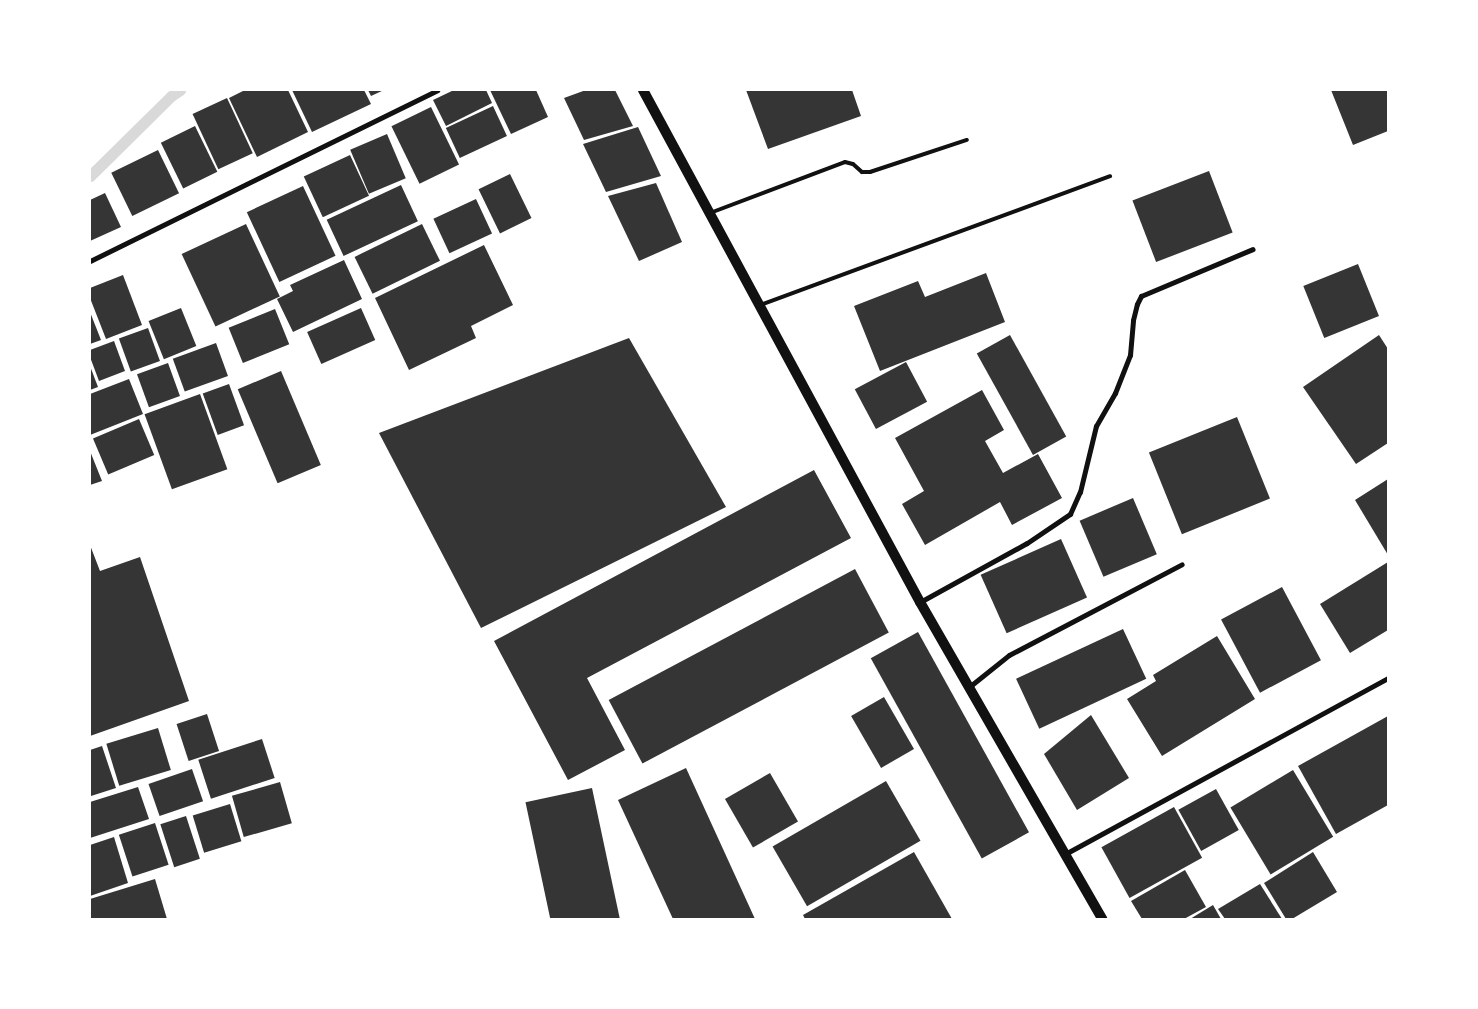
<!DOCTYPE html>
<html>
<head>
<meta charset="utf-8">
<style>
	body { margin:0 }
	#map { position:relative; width:1478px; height:1009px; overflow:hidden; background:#fff; font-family:Quicksand,sans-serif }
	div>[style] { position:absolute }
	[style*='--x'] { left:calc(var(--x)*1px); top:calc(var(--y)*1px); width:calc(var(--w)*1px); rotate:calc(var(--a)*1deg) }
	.stream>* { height:11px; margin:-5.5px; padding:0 5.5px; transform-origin:5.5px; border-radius:5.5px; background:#d9d9d9 }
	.building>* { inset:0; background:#353535; transform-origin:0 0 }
	.service>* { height:4px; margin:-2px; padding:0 2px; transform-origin:2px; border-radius:2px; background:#111 }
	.minor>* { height:5px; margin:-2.5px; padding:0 2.5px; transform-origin:2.5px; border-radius:2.5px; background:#111 }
	.secondary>* { height:10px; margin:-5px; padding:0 5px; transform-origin:5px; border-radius:5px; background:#111 }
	span { translate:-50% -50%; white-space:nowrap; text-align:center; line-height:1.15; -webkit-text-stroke:4px #fff; paint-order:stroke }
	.frame { position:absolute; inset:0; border:91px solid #fff; pointer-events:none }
</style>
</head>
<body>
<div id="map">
	<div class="stream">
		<div style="--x:90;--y:176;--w:114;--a:-44.6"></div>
		<div style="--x:171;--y:96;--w:11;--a:-34"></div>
	</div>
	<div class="building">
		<div style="clip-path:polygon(245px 90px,288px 90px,308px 132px,257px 157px,229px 98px)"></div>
		<div style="clip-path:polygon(292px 90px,364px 90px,371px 104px,312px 132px)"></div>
		<div style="clip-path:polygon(368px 90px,384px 90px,371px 96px)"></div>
		<div style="clip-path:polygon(454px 90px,486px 90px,492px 103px,446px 126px,433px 100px)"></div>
		<div style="clip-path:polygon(490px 90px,536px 90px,548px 117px,511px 134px)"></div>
		<div style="clip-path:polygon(586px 90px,615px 90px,633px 126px,584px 140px,564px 98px)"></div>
		<div style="clip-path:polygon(746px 90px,852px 90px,861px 116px,768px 149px)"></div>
		<div style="clip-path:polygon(1331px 90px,1388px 90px,1388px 131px,1353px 145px)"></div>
		<div style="left:227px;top:98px;width:61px;height:38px;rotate:65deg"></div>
		<div style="left:493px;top:106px;width:33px;height:52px;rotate:65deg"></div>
		<div style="left:431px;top:107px;width:64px;height:44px;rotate:64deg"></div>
		<div style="left:195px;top:126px;width:51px;height:38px;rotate:64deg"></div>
		<div style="clip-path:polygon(638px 127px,661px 176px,606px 192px,583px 144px)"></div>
		<div style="left:387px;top:134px;width:48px;height:40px;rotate:67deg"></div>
		<div style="left:158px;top:150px;width:48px;height:52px;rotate:64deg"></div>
		<div style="left:350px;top:155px;width:45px;height:51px;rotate:65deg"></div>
		<div style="left:1209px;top:171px;width:66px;height:82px;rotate:69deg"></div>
		<div style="left:510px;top:174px;width:49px;height:35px;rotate:64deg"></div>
		<div style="clip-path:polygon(656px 183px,682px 242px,639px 261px,608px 196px)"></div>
		<div style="left:401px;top:185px;width:40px;height:82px;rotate:65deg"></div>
		<div style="left:303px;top:186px;width:77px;height:62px;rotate:65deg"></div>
		<div style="clip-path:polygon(105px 193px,121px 227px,90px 241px,90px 200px)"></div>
		<div style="left:476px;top:199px;width:38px;height:47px;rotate:65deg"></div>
		<div style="left:246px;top:224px;width:80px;height:71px;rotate:65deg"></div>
		<div style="left:422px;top:224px;width:41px;height:75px;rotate:64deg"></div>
		<div style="clip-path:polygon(484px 245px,513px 305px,471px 326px,476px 338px,409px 370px,375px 298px)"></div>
		<div style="clip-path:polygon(344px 260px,362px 299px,293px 332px,277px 299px,293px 291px,290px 285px)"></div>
		<div style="left:1358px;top:264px;width:56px;height:59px;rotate:68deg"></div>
		<div style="clip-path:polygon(986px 273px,1005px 322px,880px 371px,854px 306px,918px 281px,925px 297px)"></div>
		<div style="clip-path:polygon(123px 275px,142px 325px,106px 339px,90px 298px,90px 288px)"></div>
		<div style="left:181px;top:308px;width:41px;height:35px;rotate:68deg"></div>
		<div style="left:361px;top:308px;width:35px;height:59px;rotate:66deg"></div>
		<div style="left:275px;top:309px;width:38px;height:50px;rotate:68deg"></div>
		<div style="clip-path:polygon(90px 312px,101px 340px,90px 344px)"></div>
		<div style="left:148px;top:328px;width:35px;height:31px;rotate:70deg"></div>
		<div style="left:1010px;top:335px;width:116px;height:38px;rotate:61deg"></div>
		<div style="clip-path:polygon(1379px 335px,1388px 349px,1388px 443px,1356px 464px,1303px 387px)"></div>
		<div style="clip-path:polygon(629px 338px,726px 507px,481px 628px,379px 433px)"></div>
		<div style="clip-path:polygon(114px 341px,125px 371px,99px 381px,90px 357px,90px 350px)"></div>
		<div style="left:216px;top:343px;width:35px;height:46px;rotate:70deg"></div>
		<div style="left:906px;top:362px;width:45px;height:58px;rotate:62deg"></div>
		<div style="left:168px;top:363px;width:35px;height:33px;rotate:70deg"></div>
		<div style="clip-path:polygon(90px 366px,98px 387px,90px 390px)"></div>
		<div style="left:281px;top:371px;width:102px;height:47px;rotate:67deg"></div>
		<div style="clip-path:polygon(129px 379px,143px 414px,90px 435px,90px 394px)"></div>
		<div style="left:229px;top:384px;width:44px;height:28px;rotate:70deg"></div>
		<div style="clip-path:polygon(982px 390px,1004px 430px,985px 441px,1003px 473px,1038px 454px,1062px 498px,1012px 525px,1000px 502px,925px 545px,902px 504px,924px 491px,895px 438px)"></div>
		<div style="left:200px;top:394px;width:80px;height:59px;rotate:70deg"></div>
		<div style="left:1237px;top:417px;width:88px;height:95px;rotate:68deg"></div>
		<div style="left:139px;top:419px;width:39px;height:50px;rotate:67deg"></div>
		<div style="clip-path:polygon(90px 451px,102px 481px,90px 485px)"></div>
		<div style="clip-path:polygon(814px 470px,851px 538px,587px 678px,625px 750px,568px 780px,494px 641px)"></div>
		<div style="clip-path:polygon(1388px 479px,1388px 555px,1355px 500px)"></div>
		<div style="left:1133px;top:498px;width:61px;height:58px;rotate:67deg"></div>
		<div style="left:1061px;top:539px;width:64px;height:88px;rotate:66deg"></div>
		<div style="clip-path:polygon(90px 545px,100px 571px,140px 557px,189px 701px,90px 736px)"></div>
		<div style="clip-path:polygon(1388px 562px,1388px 630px,1350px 653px,1320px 604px)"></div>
		<div style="left:855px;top:569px;width:72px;height:279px;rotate:62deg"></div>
		<div style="left:1282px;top:587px;width:83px;height:69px;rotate:62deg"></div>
		<div style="left:1123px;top:629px;width:55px;height:118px;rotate:65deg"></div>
		<div style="left:918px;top:632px;width:229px;height:54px;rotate:61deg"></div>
		<div style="clip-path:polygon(1217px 636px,1255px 699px,1162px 756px,1127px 699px,1156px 681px,1153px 675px)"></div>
		<div style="left:884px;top:697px;width:60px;height:38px;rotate:60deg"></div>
		<div style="left:207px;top:714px;width:39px;height:32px;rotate:72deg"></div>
		<div style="clip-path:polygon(1091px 715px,1129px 778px,1077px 810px,1044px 754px)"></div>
		<div style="clip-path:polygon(1388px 716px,1388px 805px,1336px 834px,1298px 766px)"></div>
		<div style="left:158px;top:728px;width:44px;height:54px;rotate:73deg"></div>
		<div style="left:262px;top:739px;width:41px;height:67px;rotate:72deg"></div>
		<div style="clip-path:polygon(102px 746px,116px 788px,91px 796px,90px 750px)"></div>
		<div style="clip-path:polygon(686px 768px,755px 919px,673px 919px,618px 800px)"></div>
		<div style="left:192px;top:769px;width:34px;height:46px;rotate:71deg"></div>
		<div style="left:1293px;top:770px;width:78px;height:73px;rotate:59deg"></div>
		<div style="left:770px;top:773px;width:56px;height:52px;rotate:60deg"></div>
		<div style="left:886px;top:781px;width:69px;height:131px;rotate:60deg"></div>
		<div style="left:280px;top:782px;width:43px;height:50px;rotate:74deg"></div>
		<div style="clip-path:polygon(138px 787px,149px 819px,90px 838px,90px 802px)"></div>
		<div style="left:592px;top:788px;width:134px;height:68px;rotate:78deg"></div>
		<div style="left:1216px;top:789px;width:47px;height:43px;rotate:61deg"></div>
		<div style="left:230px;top:804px;width:39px;height:39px;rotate:73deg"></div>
		<div style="left:1174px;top:807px;width:58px;height:83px;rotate:61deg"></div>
		<div style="left:186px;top:816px;width:45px;height:27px;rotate:72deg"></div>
		<div style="left:155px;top:823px;width:44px;height:38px;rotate:72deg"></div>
		<div style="clip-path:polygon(114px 837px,128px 883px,90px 896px,90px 845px)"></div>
		<div style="clip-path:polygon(914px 852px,952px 919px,805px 919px,803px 915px)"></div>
		<div style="clip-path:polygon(1313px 852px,1337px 892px,1292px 919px,1286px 919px,1264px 883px)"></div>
		<div style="clip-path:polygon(1185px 870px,1206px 907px,1184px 919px,1142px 919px,1131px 901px)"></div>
		<div style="clip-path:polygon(155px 879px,167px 919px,90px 919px,90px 899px)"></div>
		<div style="clip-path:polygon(1260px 884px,1282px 919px,1225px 919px,1218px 909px)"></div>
		<div style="clip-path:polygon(1213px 905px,1221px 919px,1190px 919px)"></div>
	</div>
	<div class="service">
		<div style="--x:710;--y:213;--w:144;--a:-20.7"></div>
		<div style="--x:845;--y:162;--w:8;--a:14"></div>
		<div style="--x:853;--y:164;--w:12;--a:42"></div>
		<div style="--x:862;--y:172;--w:8;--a:0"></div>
		<div style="--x:870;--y:172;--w:102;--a:-18.3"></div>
		<div style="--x:760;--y:305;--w:373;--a:-20.2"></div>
	</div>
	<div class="minor">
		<div style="--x:90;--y:261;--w:387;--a:-26.2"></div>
		<div style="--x:920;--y:602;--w:122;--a:-28.9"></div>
		<div style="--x:1027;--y:543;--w:52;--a:-34"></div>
		<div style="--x:1070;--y:514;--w:24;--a:-66"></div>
		<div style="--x:1080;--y:492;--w:68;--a:-76.4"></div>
		<div style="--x:1096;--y:426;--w:38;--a:-60"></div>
		<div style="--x:1115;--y:393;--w:41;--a:-68.5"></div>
		<div style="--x:1130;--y:355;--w:35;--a:-85"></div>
		<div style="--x:1133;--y:320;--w:16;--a:-76"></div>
		<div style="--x:1137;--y:304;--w:9;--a:-63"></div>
		<div style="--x:1141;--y:296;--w:121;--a:-22.8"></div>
		<div style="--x:969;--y:687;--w:51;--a:-38.7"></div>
		<div style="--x:1009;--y:655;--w:195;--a:-27.7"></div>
		<div style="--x:1065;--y:854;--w:368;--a:-28.6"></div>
	</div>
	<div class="secondary">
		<div style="--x:643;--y:90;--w:582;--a:61.59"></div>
		<div style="--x:920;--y:602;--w:366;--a:60.1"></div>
	</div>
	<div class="frame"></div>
</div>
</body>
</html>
